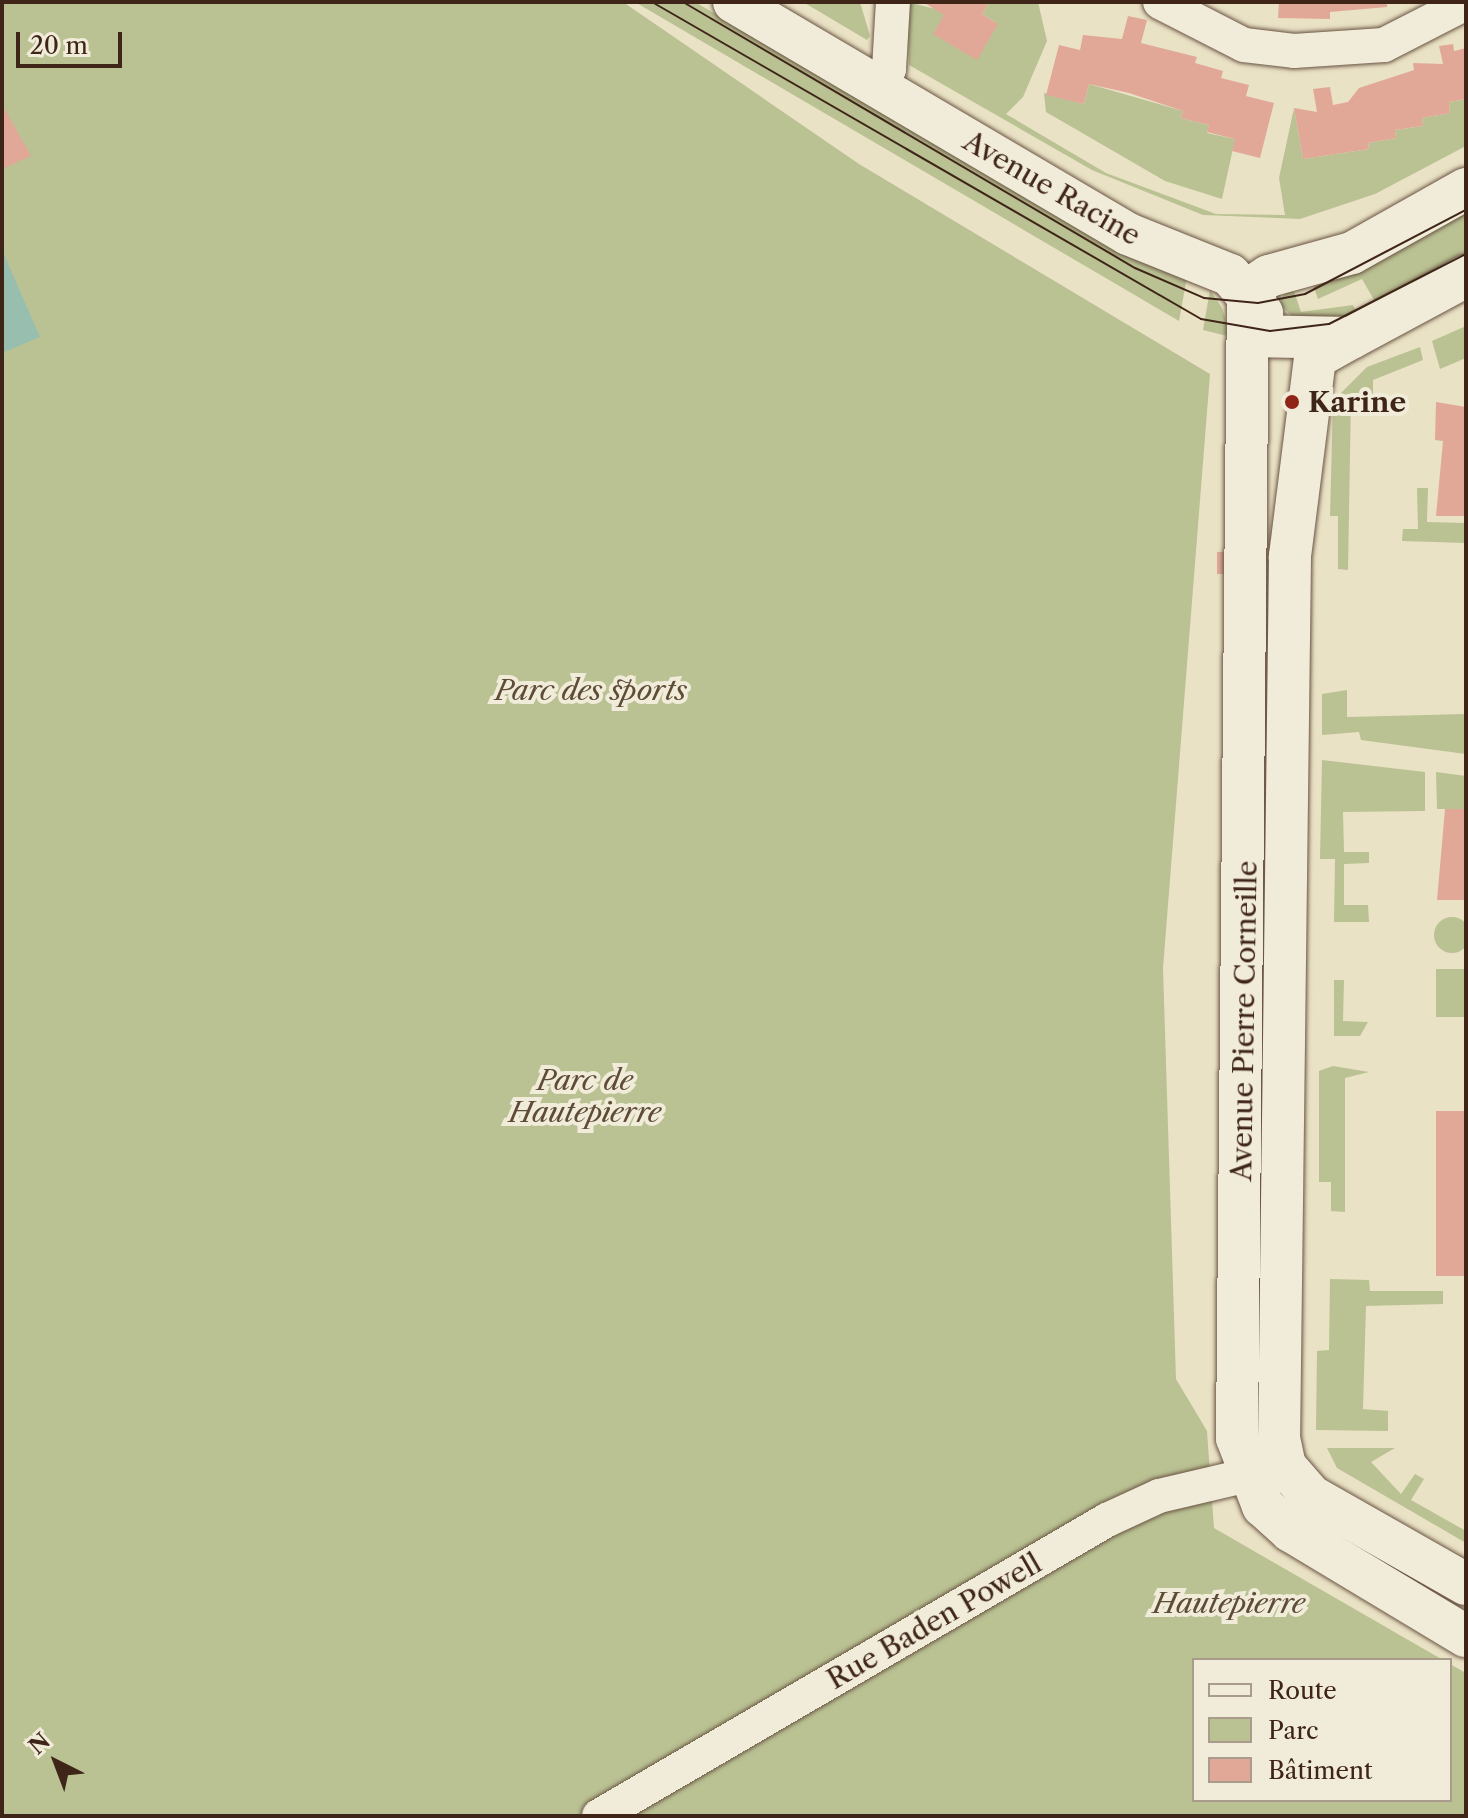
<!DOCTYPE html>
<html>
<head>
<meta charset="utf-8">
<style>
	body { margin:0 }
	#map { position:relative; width:1468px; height:1818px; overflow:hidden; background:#eae2c5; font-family:"Libre Caslon Text",serif }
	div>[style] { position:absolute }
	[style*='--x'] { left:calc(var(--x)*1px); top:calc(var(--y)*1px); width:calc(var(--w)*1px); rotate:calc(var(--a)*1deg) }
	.green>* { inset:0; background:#bac293; transform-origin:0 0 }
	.round { border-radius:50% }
	.water>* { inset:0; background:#98beb0 }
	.building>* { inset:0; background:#e1a898; transform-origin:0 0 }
	.roads { filter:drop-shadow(0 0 2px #6a5443) drop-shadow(0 0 2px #6a5443) }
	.minor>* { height:34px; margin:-17px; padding:0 17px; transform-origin:17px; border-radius:17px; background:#f1ecd9 }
	.tertiary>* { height:42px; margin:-21px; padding:0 21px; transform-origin:21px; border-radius:21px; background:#f1ecd9 }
	.tram>* { height:2px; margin:-1px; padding:0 1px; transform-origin:1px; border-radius:1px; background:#3f2518 }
	.dots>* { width:22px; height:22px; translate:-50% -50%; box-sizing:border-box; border:4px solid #f1ecd9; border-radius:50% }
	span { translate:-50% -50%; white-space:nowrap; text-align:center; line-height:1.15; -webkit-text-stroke:8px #f1ecd9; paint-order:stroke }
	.street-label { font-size:28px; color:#3f2518 }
	.poi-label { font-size:28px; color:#3f2518; font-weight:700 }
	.left { translate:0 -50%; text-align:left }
	.park-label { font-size:28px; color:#5e4c37; font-style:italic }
	.frame { position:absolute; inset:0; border:4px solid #3f2518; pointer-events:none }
	.legend { position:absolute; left:1192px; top:1658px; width:260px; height:144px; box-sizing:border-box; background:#f1ecd9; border:2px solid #aa9c8c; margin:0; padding:10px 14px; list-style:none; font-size:24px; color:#3f2518 }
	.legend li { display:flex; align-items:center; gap:16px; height:40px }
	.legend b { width:40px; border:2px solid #aa9c8c }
	.north { position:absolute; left:16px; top:1722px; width:80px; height:80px; -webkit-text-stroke:6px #f1ecd9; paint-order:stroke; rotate:318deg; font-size:22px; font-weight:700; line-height:32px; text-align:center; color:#3f2518 }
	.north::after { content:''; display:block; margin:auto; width:28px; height:36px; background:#3f2518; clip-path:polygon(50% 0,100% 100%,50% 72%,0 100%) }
	.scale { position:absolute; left:16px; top:32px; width:106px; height:36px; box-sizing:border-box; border:4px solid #3f2518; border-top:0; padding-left:10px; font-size:24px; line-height:28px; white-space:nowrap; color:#3f2518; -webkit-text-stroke:6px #f1ecd9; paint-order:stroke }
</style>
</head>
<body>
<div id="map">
	<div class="green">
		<div style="clip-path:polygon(2px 2px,623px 2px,859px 164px,1210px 374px,1163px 968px,1176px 1379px,1207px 1431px,1214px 1528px,1443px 1660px,1194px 1660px,1194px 1800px,1450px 1800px,1450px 1664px,1466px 1673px,1466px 1816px,2px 1816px)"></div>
		<div style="clip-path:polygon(635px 2px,695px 2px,1130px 258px,1187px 277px,1179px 321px)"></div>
		<div style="clip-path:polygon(803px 2px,860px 2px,870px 36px,867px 40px)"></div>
		<div style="clip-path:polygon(907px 2px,998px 24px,982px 14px,989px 2px,1038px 2px,1047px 41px,1023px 97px,1006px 114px,1106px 173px,1216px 214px,1285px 215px,1279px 178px,1294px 108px,1303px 159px,1369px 149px,1368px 143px,1396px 138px,1395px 130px,1423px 126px,1422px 118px,1450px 113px,1449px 102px,1466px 99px,1466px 146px,1375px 194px,1300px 219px,1203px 215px,1092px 170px,909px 65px)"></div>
		<div style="clip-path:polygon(1089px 84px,1183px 111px,1181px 118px,1209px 125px,1207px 133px,1235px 139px,1222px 199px,1165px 181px,1046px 112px,1044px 93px,1084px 104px)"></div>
		<div style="clip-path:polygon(1466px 200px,1466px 265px,1381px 312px,1362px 279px,1318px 299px,1313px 285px)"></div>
		<div style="clip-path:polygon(1291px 282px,1301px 312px,1353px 305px,1360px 320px,1295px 319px,1279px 304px)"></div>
		<div style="clip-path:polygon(1210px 290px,1222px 308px,1231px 337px,1203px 330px)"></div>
		<div style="clip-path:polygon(1466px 326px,1466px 358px,1440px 369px,1432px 341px)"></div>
		<div style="clip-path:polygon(1420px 347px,1423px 360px,1373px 380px,1373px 397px,1351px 398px,1348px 570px,1338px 569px,1338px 516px,1330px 516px,1333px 401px,1367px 367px)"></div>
		<div style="clip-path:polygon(1417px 488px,1428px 488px,1427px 522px,1466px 523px,1466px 543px,1402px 541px,1403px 529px,1418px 529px)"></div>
		<div style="clip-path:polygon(1347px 690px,1347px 717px,1466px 714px,1466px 754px,1361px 740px,1359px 732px,1322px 735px,1322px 694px)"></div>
		<div style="clip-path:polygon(1322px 760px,1425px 772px,1425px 811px,1343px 812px,1344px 852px,1369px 852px,1369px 863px,1344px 864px,1344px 905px,1368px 905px,1369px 922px,1334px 922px,1335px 859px,1320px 859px)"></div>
		<div style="clip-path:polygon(1436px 772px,1466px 776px,1466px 809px,1437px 809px)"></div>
		<div class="round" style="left:1434px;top:917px;width:36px;height:36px"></div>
		<div style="left:1436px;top:969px;width:30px;height:48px"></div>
		<div style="clip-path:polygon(1334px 980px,1344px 980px,1343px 1021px,1368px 1022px,1360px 1036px,1334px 1036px)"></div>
		<div style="clip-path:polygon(1333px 1066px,1369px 1072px,1345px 1078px,1345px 1212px,1331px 1211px,1331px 1182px,1319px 1182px,1319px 1071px)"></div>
		<div style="clip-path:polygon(1330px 1279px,1369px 1280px,1370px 1291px,1443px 1291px,1443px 1304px,1366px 1306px,1363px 1409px,1388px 1411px,1388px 1431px,1316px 1430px,1317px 1351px,1329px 1350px)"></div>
		<div style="clip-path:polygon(1327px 1448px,1395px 1448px,1371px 1462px,1401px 1494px,1415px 1474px,1424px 1479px,1411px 1500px,1466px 1531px,1466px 1543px,1337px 1468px)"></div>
	</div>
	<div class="water">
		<div style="clip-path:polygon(2px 250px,40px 337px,2px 353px)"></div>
	</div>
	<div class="building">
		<div style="clip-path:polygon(923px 2px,989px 2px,982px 14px,998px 24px,977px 60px,933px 34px,944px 15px)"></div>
		<div style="clip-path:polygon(1279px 2px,1387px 2px,1387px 7px,1330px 12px,1330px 19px,1278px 18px)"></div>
		<div style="clip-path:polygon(1128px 16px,1147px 20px,1141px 43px,1197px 57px,1195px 63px,1223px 71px,1221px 78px,1249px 85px,1246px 96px,1274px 103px,1260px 158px,1232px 151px,1235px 139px,1207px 132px,1209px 125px,1181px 118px,1183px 111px,1129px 93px,1089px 84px,1084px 104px,1046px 95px,1059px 45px,1080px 50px,1083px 35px,1122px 39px)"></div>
		<div style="clip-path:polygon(1453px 44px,1454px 51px,1466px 48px,1466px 99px,1449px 102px,1450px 113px,1422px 118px,1423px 126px,1395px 130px,1396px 138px,1368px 143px,1369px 149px,1303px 159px,1294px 108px,1317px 112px,1313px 89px,1330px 87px,1333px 105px,1348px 102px,1359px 88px,1414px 70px,1413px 63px,1443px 64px,1439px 46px)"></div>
		<div style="clip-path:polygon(2px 104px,31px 156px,2px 169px)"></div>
		<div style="clip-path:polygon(1436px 402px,1466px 407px,1466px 516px,1436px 516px,1443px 441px,1435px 440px)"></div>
		<div style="left:1217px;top:552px;width:9px;height:22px"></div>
		<div style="clip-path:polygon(1445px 809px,1466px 809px,1466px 900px,1437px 900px)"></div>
		<div style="left:1436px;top:1111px;width:30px;height:165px"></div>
	</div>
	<div class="roads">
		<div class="minor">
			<div style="--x:1160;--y:2;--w:94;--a:27.1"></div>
			<div style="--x:1244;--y:45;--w:50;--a:6.8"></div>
			<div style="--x:1294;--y:51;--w:90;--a:-3.8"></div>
			<div style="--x:1384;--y:45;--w:92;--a:-27.1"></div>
			<div style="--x:881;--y:88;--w:21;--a:-67"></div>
			<div style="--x:889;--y:69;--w:67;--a:-86.6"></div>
			<div style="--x:599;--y:1816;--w:588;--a:-30.23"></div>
			<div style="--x:1107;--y:1520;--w:57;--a:-24.8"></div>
			<div style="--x:1159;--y:1496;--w:118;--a:-13.2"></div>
		</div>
		<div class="tertiary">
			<div style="--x:734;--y:2;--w:457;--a:30.5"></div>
			<div style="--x:1128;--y:234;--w:110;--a:21.9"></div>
			<div style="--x:1230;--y:275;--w:50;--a:49.9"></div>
			<div style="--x:1248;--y:290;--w:1148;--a:90.55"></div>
			<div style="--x:1237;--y:1438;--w:73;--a:69.1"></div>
			<div style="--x:1263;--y:1506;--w:38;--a:42"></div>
			<div style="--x:1291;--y:1531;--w:204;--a:31"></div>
			<div style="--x:1248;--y:290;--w:25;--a:-34"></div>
			<div style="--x:1269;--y:276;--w:86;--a:-15.5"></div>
			<div style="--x:1352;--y:253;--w:131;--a:-29.3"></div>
			<div style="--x:1248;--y:336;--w:103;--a:1.1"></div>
			<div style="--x:1351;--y:338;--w:131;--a:-28.3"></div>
			<div style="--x:1351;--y:338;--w:41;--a:150.9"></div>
			<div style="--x:1315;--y:358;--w:200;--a:97.2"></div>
			<div style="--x:1290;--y:556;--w:882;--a:90.71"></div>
			<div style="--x:1279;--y:1438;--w:29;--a:78"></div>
			<div style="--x:1285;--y:1466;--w:40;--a:49"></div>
			<div style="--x:1311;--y:1496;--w:178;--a:29.6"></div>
		</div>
	</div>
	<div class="tram">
		<div style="--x:652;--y:2;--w:634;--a:30"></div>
		<div style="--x:1201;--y:319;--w:70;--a:9.9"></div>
		<div style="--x:1270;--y:331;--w:59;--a:-6.8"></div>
		<div style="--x:1329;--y:324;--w:154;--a:-27.1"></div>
		<div style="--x:683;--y:2;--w:524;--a:30.48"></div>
		<div style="--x:1135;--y:268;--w:75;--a:23.5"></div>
		<div style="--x:1204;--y:298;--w:54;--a:5.3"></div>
		<div style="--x:1258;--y:303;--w:48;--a:-10.8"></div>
		<div style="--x:1305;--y:294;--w:182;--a:-27.6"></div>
	</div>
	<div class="dots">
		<div style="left:1292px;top:402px;background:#8f2418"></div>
	</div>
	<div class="street-label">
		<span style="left:1052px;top:188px;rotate:30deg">Avenue Racine</span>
		<span style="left:1244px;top:1021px;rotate:-89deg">Avenue Pierre Corneille</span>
		<span style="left:934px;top:1621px;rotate:-30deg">Rue Baden Powell</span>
	</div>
	<div class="poi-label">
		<span class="left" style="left:1308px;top:402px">Karine</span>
	</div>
	<div class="park-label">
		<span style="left:591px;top:690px">Parc des sports</span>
		<span style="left:585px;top:1096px">Parc de<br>Hautepierre</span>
		<span style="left:1229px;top:1603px">Hautepierre</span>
	</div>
	<div class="frame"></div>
	<ul class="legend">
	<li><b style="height:10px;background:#f1ecd9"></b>Route</li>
	<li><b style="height:22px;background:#bac293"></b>Parc</li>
	<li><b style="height:22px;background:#e1a898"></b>Bâtiment</li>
	</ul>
	<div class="north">N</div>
	<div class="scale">20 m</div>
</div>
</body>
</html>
